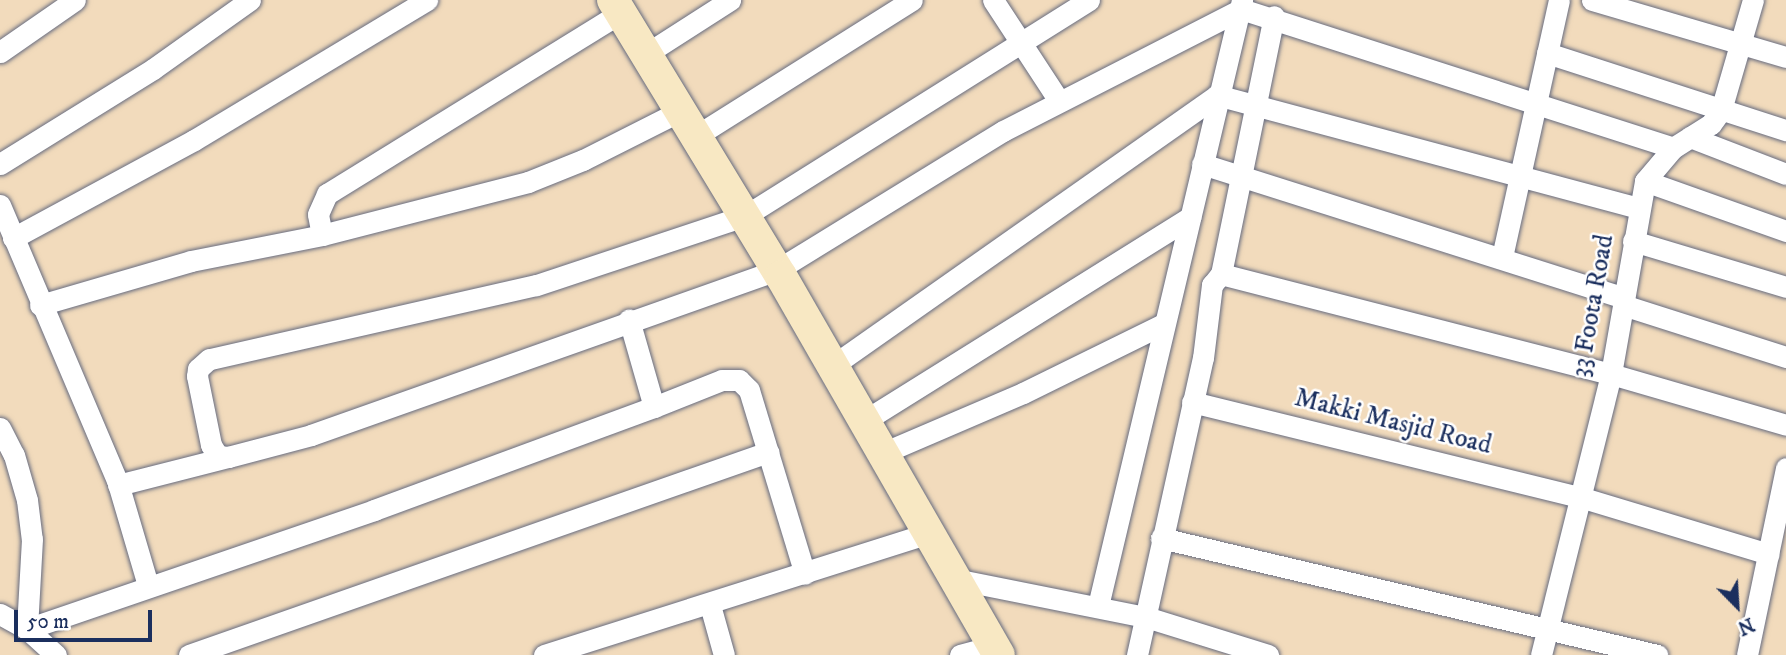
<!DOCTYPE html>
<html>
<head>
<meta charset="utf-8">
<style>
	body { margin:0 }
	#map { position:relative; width:1786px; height:655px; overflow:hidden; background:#f2dbbc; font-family:"IM FELL DW Pica",serif }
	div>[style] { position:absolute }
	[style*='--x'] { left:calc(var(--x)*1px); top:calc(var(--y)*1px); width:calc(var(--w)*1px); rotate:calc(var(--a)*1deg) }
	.roads { filter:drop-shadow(0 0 2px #666b7f) drop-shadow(0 0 2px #666b7f) }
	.street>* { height:21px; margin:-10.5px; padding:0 10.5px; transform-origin:10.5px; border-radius:10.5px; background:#fff }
	.secondary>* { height:32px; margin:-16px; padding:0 16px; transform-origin:16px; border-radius:16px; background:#f8e8c3 }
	span { translate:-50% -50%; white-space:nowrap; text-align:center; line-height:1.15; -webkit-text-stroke:5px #fff; paint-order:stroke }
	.street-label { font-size:26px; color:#1b2f5e }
	.north { position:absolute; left:1702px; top:571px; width:70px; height:70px; -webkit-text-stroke:5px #fff; paint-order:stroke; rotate:156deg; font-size:19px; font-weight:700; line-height:28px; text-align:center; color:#1b2f5e }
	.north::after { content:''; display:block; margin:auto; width:24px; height:32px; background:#1b2f5e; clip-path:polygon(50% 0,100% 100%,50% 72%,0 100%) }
	.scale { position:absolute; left:14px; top:610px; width:138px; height:32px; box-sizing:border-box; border:4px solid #1b2f5e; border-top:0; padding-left:9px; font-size:21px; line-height:24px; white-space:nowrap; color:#1b2f5e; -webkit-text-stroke:5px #fff; paint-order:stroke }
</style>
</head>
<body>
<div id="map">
	<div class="roads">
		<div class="street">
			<div style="--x:993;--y:0;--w:121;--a:56.8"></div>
			<div style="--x:1089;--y:0;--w:407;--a:147.9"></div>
			<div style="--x:744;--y:216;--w:219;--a:161.6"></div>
			<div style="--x:536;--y:285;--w:335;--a:167.2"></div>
			<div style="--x:209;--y:359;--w:15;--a:138"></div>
			<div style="--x:198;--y:369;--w:7;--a:98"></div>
			<div style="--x:197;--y:376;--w:70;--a:78.5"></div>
			<div style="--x:211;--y:445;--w:13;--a:58"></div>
			<div style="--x:218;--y:456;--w:10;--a:6"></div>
			<div style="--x:228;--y:457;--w:86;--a:-14.8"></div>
			<div style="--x:311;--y:435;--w:494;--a:-19.5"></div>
			<div style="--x:777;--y:270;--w:265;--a:-31.6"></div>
			<div style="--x:1003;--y:131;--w:267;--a:-27.1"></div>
			<div style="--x:1241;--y:9;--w:454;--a:17.8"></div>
			<div style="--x:1592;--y:0;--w:202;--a:16.4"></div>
			<div style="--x:0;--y:52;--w:91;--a:-34.7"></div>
			<div style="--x:1547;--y:53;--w:251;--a:17.9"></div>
			<div style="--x:646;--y:54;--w:100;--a:-32.7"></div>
			<div style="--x:696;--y:136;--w:255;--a:-32.2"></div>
			<div style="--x:1690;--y:137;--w:103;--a:21.1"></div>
			<div style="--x:0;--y:164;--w:180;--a:-31.8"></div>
			<div style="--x:153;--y:69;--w:119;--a:-35.4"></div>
			<div style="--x:1202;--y:164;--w:443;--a:17.6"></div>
			<div style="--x:1645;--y:181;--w:150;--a:19.5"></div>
			<div style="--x:0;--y:205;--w:299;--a:67"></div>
			<div style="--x:117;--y:480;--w:109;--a:73.6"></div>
			<div style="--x:322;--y:235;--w:21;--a:-101"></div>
			<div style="--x:318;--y:214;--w:22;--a:-66"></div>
			<div style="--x:327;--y:194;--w:344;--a:-31.7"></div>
			<div style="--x:13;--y:238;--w:206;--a:-28.4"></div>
			<div style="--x:194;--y:140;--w:272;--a:-31"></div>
			<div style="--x:1633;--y:241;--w:160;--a:16.7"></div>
			<div style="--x:1502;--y:257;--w:263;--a:-77.5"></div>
			<div style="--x:1221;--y:274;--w:403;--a:14.4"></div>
			<div style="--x:1611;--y:374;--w:182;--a:16.2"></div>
			<div style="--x:40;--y:305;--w:157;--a:-16.2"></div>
			<div style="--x:191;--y:261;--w:134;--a:-11.2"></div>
			<div style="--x:322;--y:235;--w:213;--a:-14.4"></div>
			<div style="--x:528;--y:182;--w:59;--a:-21.8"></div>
			<div style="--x:583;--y:160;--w:109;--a:-26.8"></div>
			<div style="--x:1623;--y:305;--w:171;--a:17.7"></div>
			<div style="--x:832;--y:366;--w:471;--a:-35.1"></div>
			<div style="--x:1217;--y:95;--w:436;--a:15"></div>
			<div style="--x:1192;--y:402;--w:399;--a:13.8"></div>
			<div style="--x:1580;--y:497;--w:197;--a:16.8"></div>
			<div style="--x:654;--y:407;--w:73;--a:-21.7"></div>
			<div style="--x:722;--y:380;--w:17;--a:0"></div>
			<div style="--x:739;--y:380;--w:14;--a:45"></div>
			<div style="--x:749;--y:390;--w:192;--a:73.1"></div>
			<div style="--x:864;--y:421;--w:385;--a:-32"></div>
			<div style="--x:0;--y:428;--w:30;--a:63"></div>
			<div style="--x:14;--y:455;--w:47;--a:73.9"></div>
			<div style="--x:27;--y:500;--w:39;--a:83"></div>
			<div style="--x:32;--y:539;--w:90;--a:93.2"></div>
			<div style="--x:27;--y:629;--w:367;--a:-18.9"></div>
			<div style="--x:374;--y:510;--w:298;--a:-20.2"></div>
			<div style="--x:654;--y:407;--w:91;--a:-106"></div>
			<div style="--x:883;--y:453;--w:152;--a:-23.2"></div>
			<div style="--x:1023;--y:393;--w:156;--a:-26.2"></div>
			<div style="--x:118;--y:485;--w:114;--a:-14.3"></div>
			<div style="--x:1161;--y:538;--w:510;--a:13.27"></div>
			<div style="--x:955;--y:579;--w:195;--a:11.3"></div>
			<div style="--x:1146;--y:617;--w:128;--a:17.3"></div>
			<div style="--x:710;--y:605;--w:52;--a:74.4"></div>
			<div style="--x:1098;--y:606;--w:623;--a:-76.63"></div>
			<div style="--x:0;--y:614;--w:31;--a:29"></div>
			<div style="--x:27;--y:629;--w:39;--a:42"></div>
			<div style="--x:189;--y:655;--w:614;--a:-19.32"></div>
			<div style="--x:544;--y:655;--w:403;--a:-17.6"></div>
			<div style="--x:960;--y:655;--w:35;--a:-15"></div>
			<div style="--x:1137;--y:655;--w:304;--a:-77.5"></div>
			<div style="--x:1203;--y:358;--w:74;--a:-83"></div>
			<div style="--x:1212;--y:285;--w:14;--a:-51"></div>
			<div style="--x:1221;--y:274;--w:263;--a:-78.4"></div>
			<div style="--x:1541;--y:655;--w:290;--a:-76"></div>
			<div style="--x:1611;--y:374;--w:196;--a:-80"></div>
			<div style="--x:1645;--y:181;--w:43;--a:-49.7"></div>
			<div style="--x:1673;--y:148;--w:45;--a:-32.3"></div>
			<div style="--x:1711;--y:124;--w:17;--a:-54"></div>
			<div style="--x:1721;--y:110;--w:115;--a:-73.8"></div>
			<div style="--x:1747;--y:655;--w:191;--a:-78.2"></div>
		</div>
		<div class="secondary">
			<div style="--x:613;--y:0;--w:323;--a:58.7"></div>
			<div style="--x:781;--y:276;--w:437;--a:60.1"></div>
		</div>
	</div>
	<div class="street-label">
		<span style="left:1593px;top:306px;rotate:-80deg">33 Foota Road</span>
		<span style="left:1393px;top:422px;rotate:14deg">Makki Masjid Road</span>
	</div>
	<div class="north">N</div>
	<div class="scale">50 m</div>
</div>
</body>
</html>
